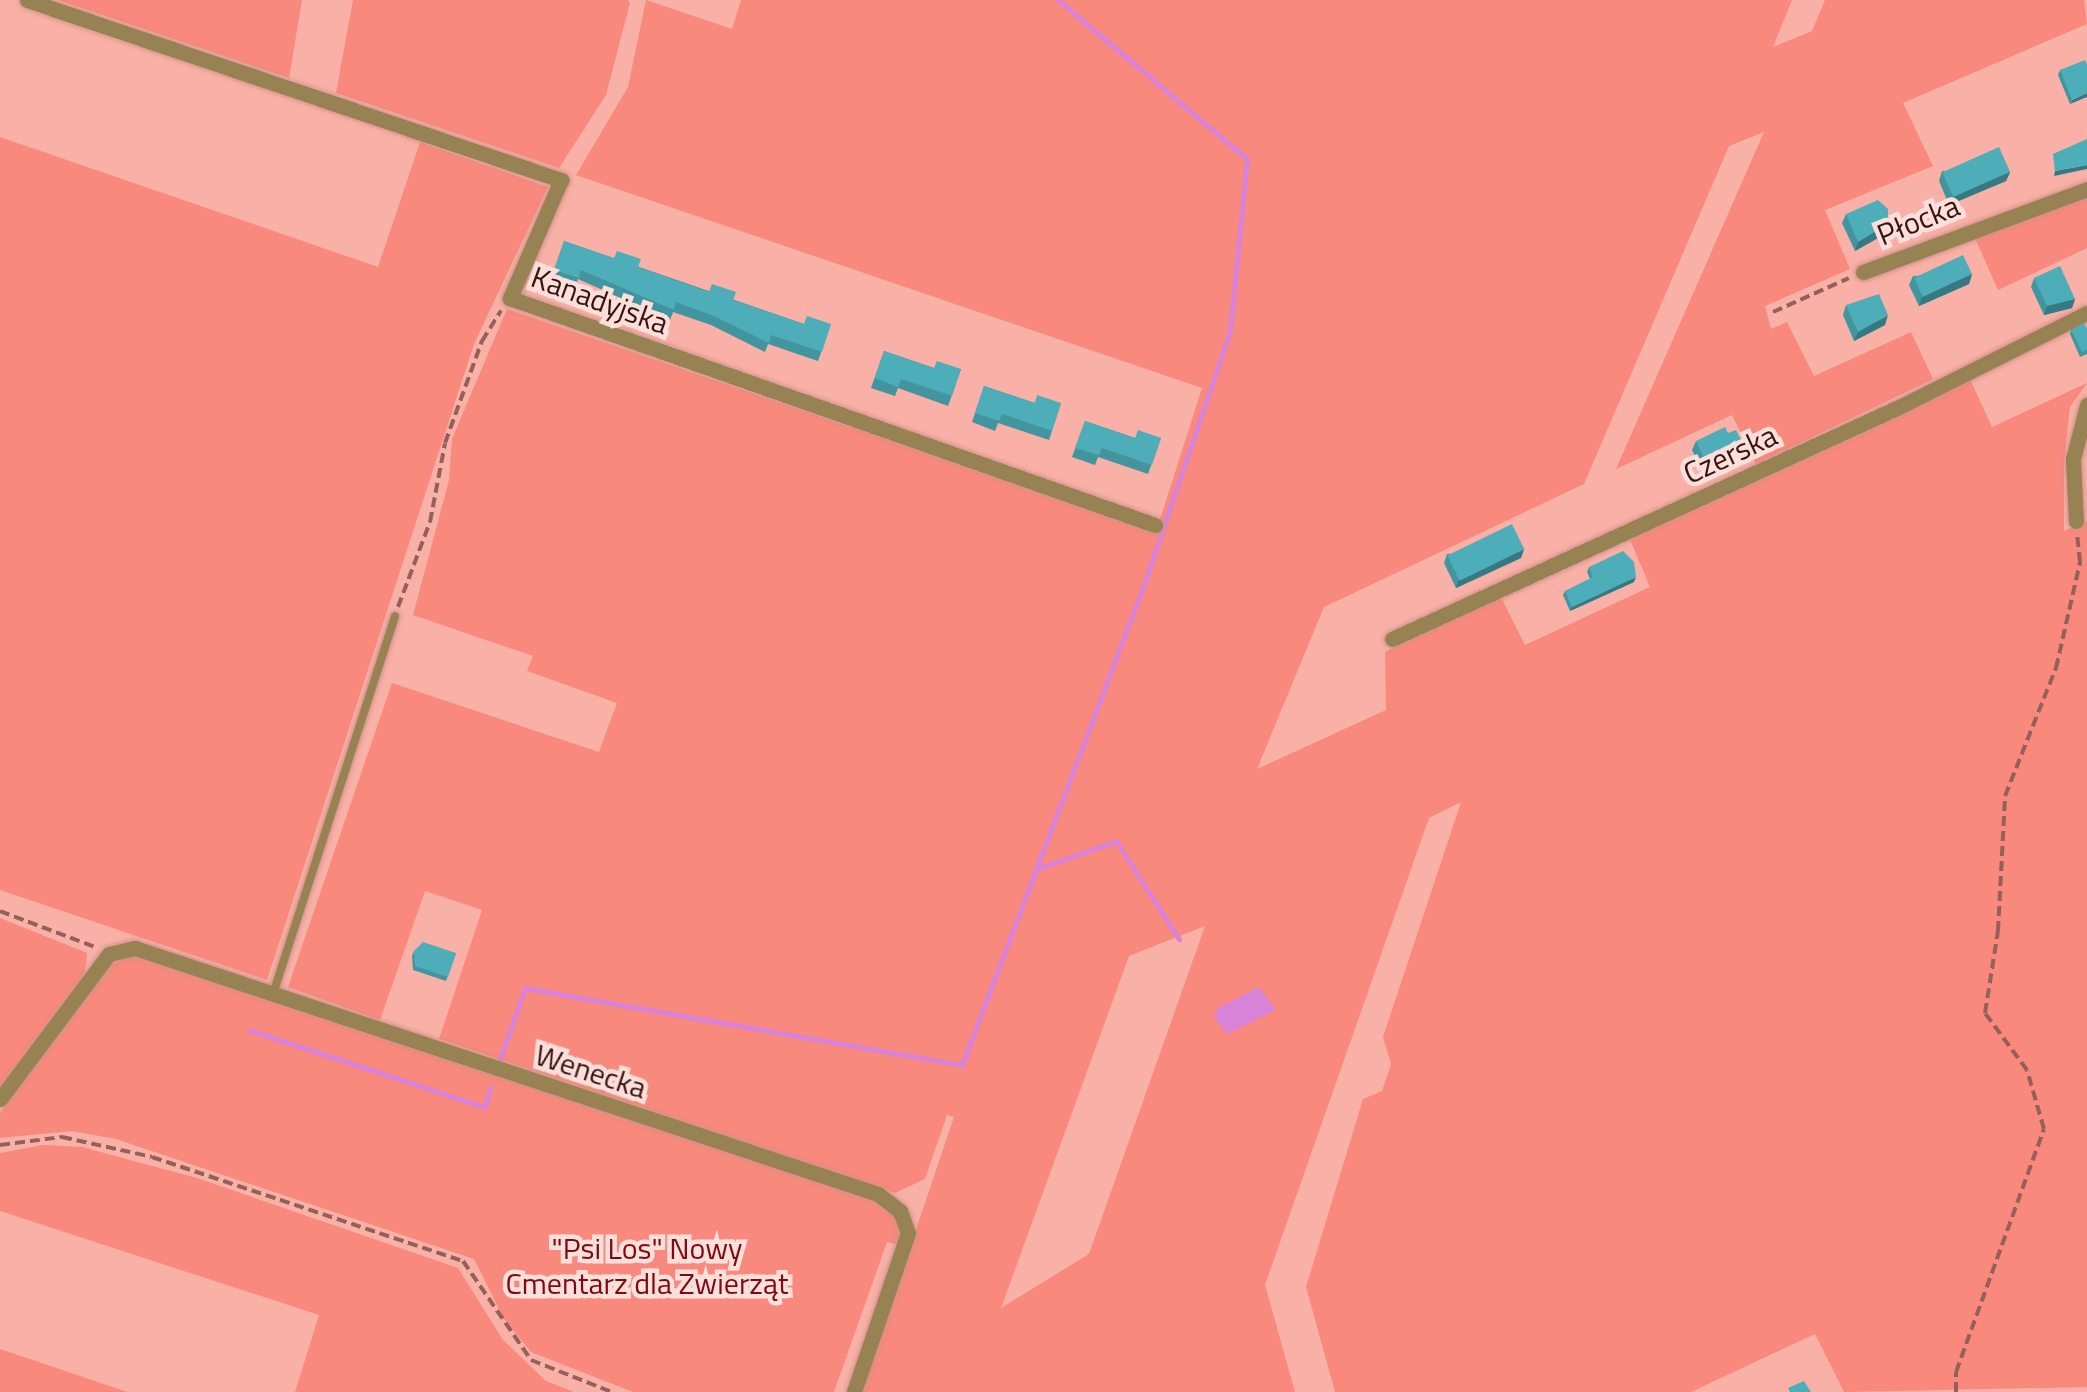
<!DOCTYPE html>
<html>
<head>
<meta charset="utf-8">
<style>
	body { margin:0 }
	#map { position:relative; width:2087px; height:1392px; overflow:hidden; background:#f9b0a7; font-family:"Titillium Web",sans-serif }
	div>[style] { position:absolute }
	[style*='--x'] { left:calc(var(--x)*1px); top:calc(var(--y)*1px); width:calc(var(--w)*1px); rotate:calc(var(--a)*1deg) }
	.green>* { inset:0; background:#f9887d }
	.water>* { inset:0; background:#d882d8 }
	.stream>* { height:5px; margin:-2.5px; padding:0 2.5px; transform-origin:2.5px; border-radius:2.5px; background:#d882d8 }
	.path>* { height:4px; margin-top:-2px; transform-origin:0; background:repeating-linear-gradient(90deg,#95605a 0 10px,transparent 0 15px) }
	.roads { filter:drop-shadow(0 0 2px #d29189) drop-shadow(0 0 2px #d29189) }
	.service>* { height:8px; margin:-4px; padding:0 4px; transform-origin:4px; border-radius:4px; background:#968253 }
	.minor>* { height:15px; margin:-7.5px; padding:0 7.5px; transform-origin:7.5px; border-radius:7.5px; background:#968253 }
	.wall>* { inset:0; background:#42959f }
	.shaded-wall>* { inset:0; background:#367982 }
	.building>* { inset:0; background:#4dadb9; transform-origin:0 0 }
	span { translate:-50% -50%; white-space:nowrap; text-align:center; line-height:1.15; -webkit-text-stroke:9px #fcdfdb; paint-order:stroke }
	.street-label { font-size:30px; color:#361411 }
	.park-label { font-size:30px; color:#7d0a0f }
</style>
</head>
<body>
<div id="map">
	<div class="green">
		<div style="clip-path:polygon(58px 0,302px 0,289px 78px)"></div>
		<div style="clip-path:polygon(353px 0,628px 0,630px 3px,606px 95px,559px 168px,336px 93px)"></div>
		<div style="clip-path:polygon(evenodd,646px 0,732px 29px,741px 0,1792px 0,1773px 47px,1812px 31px,1825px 0,2084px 0,2087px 24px,1903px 103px,1933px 166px,1825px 210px,1850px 269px,1765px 306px,1771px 329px,1787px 322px,1814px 376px,1911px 332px,1933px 379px,1756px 464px,1732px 415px,1616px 469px,1764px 132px,1729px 146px,1584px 484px,1324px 607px,1257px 769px,1386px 710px,1385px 652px,1501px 597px,1525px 645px,1650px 587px,1629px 537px,1970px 379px,1992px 427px,2087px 383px,2070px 407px,2064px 463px,2064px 531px,2087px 521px,2087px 1387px,1844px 1392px,1815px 1334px,1691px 1392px,1335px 1392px,1306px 1287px,1363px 1099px,1382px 1091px,1391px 1064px,1383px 1037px,1461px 802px,1429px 818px,1265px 1285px,1295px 1392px,861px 1392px,954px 1117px,947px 1115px,925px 1179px,895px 1193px,439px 1039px,482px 910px,425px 891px,380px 1020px,288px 987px,392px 683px,599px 752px,617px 703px,527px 671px,533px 656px,413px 615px,449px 480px,452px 439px,507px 309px,1156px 532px,1202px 388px,576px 175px,628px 87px,646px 0,1205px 926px,1089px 1254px,1001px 1308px,1129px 956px,1205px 926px)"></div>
		<div style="clip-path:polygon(0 137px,378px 267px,420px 142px,548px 187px,474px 344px,267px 980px,0 890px)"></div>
		<div style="clip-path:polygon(2087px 198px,2087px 248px,1998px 290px,1975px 238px)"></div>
		<div style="clip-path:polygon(0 918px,87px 953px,85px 973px,0 1090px)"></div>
		<div style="clip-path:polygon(136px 953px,883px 1202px,903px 1226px,902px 1246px,887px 1242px,834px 1392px,633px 1392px,531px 1352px,504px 1319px,474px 1259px,116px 1139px,72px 1131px,0 1138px,0 1113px,110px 965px)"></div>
		<div style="clip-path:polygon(43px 1145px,82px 1147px,197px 1178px,458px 1268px,503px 1340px,546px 1381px,574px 1392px,295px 1392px,319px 1315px,0 1211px,0 1153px)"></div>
		<div style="clip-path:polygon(0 1349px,42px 1363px,127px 1392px,0 1392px)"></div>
	</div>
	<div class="water">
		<div style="clip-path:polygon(1259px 987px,1276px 1010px,1227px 1034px,1214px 1017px,1219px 1007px)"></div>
	</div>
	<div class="stream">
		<div style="--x:1037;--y:869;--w:84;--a:-19.5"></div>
		<div style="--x:1116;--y:841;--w:117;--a:57.3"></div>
		<div style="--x:249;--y:1030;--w:248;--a:18.1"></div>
		<div style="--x:485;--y:1107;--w:20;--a:-75"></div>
		<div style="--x:498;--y:1064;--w:81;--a:-70.4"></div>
		<div style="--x:525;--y:988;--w:444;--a:10"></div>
		<div style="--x:962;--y:1065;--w:514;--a:-69.27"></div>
		<div style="--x:1144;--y:584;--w:267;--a:-71.2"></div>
		<div style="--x:1230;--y:331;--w:173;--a:-84.4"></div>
		<div style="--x:1247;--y:159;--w:247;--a:-139.9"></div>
	</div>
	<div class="path">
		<div style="--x:1773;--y:312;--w:83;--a:-24.1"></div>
		<div style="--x:398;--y:607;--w:91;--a:-69.4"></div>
		<div style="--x:430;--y:522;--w:80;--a:-79.2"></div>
		<div style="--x:445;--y:443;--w:109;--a:-70.1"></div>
		<div style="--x:482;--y:341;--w:36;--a:-58"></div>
		<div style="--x:0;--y:911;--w:102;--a:20.8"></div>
		<div style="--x:0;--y:1145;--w:63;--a:-7.4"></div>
		<div style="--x:62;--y:1137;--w:92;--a:12.5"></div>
		<div style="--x:152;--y:1157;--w:328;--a:18.5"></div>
		<div style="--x:463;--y:1261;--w:120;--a:55.5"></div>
		<div style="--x:531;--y:1360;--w:87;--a:21.6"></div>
		<div style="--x:1956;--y:1392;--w:20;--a:-90"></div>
		<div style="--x:1956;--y:1372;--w:258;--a:-70.1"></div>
		<div style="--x:2044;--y:1129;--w:61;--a:-106.1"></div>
		<div style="--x:2027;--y:1070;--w:71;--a:-126.4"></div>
		<div style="--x:1985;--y:1013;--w:83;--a:-81"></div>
		<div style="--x:1998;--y:931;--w:135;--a:-87"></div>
		<div style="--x:2005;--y:796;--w:138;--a:-68.3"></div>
		<div style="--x:2056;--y:668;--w:109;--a:-77.2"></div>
		<div style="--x:2080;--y:562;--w:27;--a:-96"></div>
	</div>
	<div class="roads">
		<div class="service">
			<div style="--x:273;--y:994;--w:397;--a:-72.1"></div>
		</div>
		<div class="minor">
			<div style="--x:27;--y:0;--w:564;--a:18.63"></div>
			<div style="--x:561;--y:180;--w:129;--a:113.4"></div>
			<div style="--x:510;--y:298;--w:684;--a:19.39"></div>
			<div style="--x:1863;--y:272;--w:239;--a:-20.3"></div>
			<div style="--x:2076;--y:521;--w:62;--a:-92.8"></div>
			<div style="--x:2073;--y:459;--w:56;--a:-75.5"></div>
			<div style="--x:1392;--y:639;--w:558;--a:-24.59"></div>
			<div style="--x:1899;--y:407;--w:210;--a:-26.6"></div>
			<div style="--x:0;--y:1099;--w:181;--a:-53.1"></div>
			<div style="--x:109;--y:954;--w:27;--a:-13"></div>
			<div style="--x:135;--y:948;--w:783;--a:18.32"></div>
			<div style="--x:878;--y:1194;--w:28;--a:38"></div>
			<div style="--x:900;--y:1211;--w:23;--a:70"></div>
			<div style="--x:908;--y:1233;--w:168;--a:108.8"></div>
		</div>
	</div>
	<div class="wall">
		<div style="clip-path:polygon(2087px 65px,2070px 104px,2058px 75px,2060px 70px)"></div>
		<div style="clip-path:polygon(1942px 171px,2010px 172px,2006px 181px,1949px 205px,1939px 181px)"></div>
		<div style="clip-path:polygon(1846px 214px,1885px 234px,1855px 251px,1842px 223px)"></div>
		<div style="clip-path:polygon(564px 241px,804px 324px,831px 324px,818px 361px,768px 344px,765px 352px,711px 325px,673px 312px,670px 320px,578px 279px,575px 287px,551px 279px)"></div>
		<div style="clip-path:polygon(1972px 274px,1969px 284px,1919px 306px,1909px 285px,1913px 276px)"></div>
		<div style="clip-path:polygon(2034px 278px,2075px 299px,2072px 308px,2044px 315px,2031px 287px)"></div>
		<div style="clip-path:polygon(1846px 305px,1885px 325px,1854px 341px,1843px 315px)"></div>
		<div style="clip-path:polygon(2087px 329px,2087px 354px,2080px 357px,2070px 334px,2071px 330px)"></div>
		<div style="clip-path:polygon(884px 351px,934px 368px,961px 369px,948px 406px,898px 388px,895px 396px,871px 388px)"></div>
		<div style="clip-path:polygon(984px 386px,1035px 403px,1061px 403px,1049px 440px,998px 423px,995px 431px,972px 422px)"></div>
		<div style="clip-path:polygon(1085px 421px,1135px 438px,1161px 438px,1148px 474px,1098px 457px,1095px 465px,1072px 457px)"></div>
		<div style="clip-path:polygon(1696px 441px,1740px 455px,1703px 473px,1692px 450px)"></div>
		<div style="clip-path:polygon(1524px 549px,1521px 558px,1456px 588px,1444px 563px,1447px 554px)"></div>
		<div style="clip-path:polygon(1589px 567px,1634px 582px,1570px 611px,1563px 595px,1565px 591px,1590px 579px,1587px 572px)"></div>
		<div style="clip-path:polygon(414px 951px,456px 953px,446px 981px,413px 970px,412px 956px)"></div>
	</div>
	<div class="shaded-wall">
		<div style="clip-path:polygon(2087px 93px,2087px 97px,2070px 104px,2072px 100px)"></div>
		<div style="clip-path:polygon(2087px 165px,2087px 169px,2054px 176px,2055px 171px)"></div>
		<div style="clip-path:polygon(2010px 172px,2006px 181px,1949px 205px,1953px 196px)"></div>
		<div style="clip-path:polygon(1888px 224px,1885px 234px,1855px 251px,1858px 242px)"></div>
		<div style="clip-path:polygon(1972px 274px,1969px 284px,1919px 306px,1922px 297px)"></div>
		<div style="clip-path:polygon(2075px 299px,2072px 308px,2044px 315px,2047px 306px)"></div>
		<div style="clip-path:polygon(1888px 315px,1885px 325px,1854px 341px,1858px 332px)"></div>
		<div style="clip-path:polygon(1744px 446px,1740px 455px,1703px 473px,1706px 463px)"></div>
		<div style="clip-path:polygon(1524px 549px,1521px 558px,1456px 588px,1459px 579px)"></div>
		<div style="clip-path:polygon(1636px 577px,1634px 582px,1570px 611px,1572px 607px)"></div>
	</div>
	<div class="building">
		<div style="clip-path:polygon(2085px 60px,2087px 65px,2087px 93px,2072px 100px,2060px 70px)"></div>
		<div style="clip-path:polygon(2087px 139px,2087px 165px,2055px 171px,2053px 154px)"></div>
		<div style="left:1999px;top:147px;width:27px;height:62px;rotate:66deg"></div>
		<div style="clip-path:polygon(1878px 200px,1888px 209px,1888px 224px,1858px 242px,1846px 214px)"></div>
		<div style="clip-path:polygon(564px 241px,614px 258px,617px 251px,641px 259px,638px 267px,709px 292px,712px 284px,736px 292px,733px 300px,804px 324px,807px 316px,831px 324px,822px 352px,771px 335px,769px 343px,714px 316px,676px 302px,674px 310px,581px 270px,579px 278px,554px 270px)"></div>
		<div style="left:1963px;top:255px;width:21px;height:54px;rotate:65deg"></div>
		<div style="clip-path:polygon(2060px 266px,2075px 299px,2047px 306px,2034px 278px)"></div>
		<div style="clip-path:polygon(1879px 294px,1888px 315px,1858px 332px,1846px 305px)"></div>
		<div style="clip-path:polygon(2084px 323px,2087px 329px,2087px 350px,2082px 352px,2071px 330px)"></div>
		<div style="clip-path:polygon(884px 351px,934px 368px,937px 361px,961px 369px,952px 396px,901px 379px,898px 387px,875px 378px)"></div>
		<div style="clip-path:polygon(984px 386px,1035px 403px,1037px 395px,1061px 403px,1052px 431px,1002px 414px,999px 421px,975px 413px)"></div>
		<div style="clip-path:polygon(1085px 421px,1135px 438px,1138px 430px,1161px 438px,1152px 465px,1102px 448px,1099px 455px,1075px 448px)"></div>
		<div style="clip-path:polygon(1725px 427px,1728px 433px,1736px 430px,1744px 446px,1706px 463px,1696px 441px)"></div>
		<div style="left:1512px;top:524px;width:28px;height:72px;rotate:64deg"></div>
		<div style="clip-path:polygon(1623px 551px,1634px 562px,1636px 577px,1572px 607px,1565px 591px,1593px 577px,1589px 567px)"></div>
		<div style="clip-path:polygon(423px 942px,456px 953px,448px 977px,415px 966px,414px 951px)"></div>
		<div style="clip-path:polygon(1804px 1381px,1811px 1392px,1790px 1392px,1788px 1388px)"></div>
	</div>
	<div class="street-label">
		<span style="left:1918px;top:220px;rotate:-22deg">Płocka</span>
		<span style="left:600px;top:300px;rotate:20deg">Kanadyjska</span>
		<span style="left:1730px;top:454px;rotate:-25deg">Czerska</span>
		<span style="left:591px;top:1071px;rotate:18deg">Wenecka</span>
	</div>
	<div class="park-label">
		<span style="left:647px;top:1265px">"Psi Los" Nowy<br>Cmentarz dla Zwierząt</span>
	</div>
</div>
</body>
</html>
